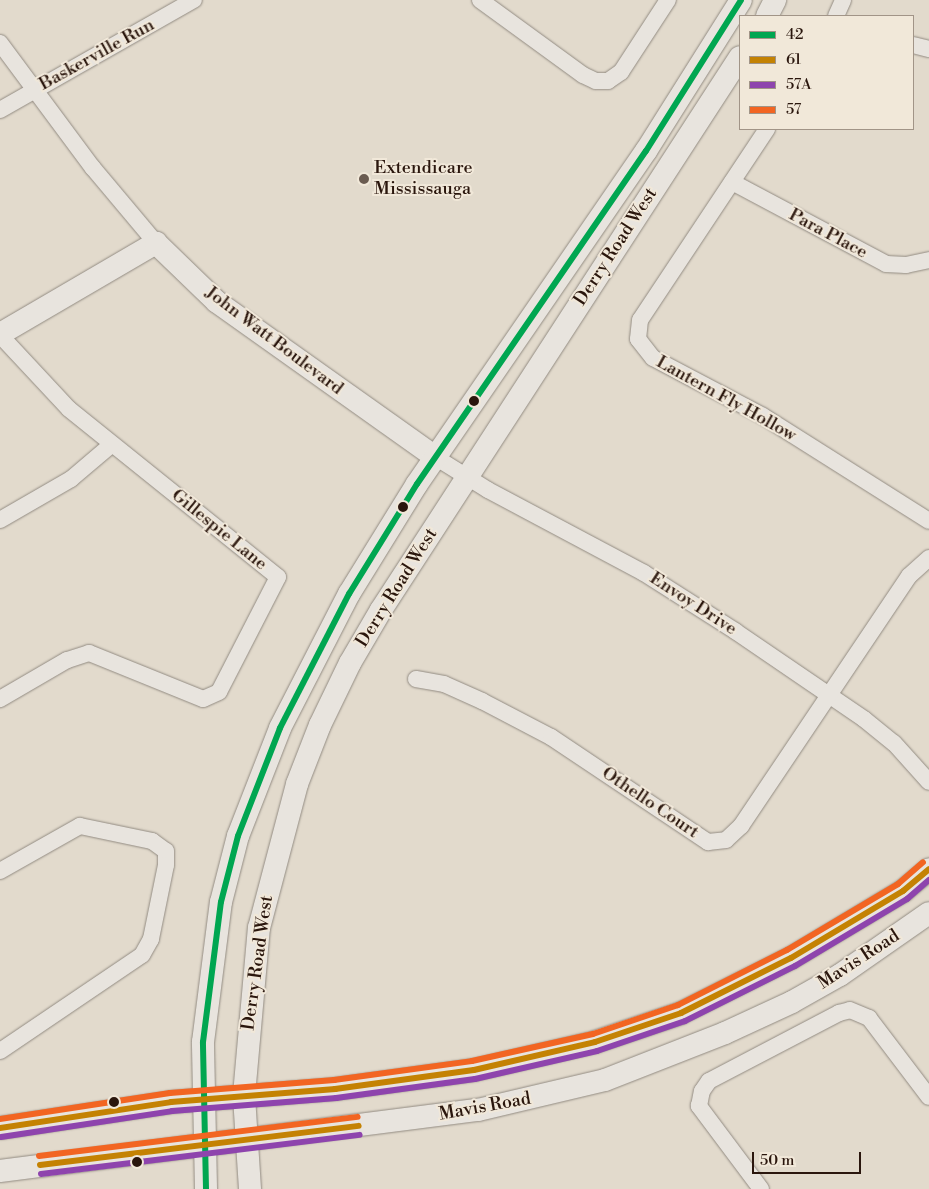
<!DOCTYPE html>
<html>
<head>
<meta charset="utf-8">
<style>
	body { margin:0 }
	#map { position:relative; width:929px; height:1189px; overflow:hidden; background:#e2dacc; font-family:"Libre Bodoni",serif }
	div>[style] { position:absolute }
	[style*='--x'] { left:calc(var(--x)*1px); top:calc(var(--y)*1px); width:calc(var(--w)*1px); rotate:calc(var(--a)*1deg) }
	.roads { filter:drop-shadow(0 0 1px #928b82) drop-shadow(0 0 1px #928b82) }
	.street>* { height:16px; margin:-8px; padding:0 8px; transform-origin:8px; border-radius:8px; background:#e8e4de }
	.secondary>* { height:22px; margin:-11px; padding:0 11px; transform-origin:11px; border-radius:11px; background:#e8e4de }
	.bus-1>* { height:6px; margin:-3px; padding:0 3px; transform-origin:3px; border-radius:3px; background:#00a651 }
	.bus-2>* { height:6px; margin:-3px; padding:0 3px; transform-origin:3px; border-radius:3px; background:#c48203 }
	.bus-3>* { height:6px; margin:-3px; padding:0 3px; transform-origin:3px; border-radius:3px; background:#8e44ad }
	.bus-4>* { height:6px; margin:-3px; padding:0 3px; transform-origin:3px; border-radius:3px; background:#f26522 }
	.dots>* { width:14px; height:14px; translate:-50% -50%; box-sizing:border-box; border:2px solid #f1e8d9; border-radius:50% }
	span { translate:-50% -50%; white-space:nowrap; text-align:center; line-height:1.15; -webkit-text-stroke:4px #f1e8d9; paint-order:stroke }
	.street-label { font-size:18px; color:#2a160d }
	.poi-label { font-size:18px; color:#2a160d }
	.left { translate:0 -50%; text-align:left }
	.legend { position:absolute; left:739px; top:15px; width:175px; height:115px; box-sizing:border-box; background:#f1e8d9; border:1px solid #a19487; margin:0; padding:6px 9px; list-style:none; font-size:15px; color:#2a160d }
	.legend li { display:flex; align-items:center; gap:10px; height:25px }
	.legend b { width:25px; border:1px solid #a19487 }
	.scale { position:absolute; left:752px; top:1152px; width:109px; height:22px; box-sizing:border-box; border:2px solid #2a160d; border-top:0; padding-left:6px; font-size:15px; line-height:18px; white-space:nowrap; color:#2a160d; -webkit-text-stroke:4px #f1e8d9; paint-order:stroke }
</style>
</head>
<body>
<div id="map">
	<div class="roads">
		<div class="street">
			<div style="--x:480;--y:0;--w:127;--a:36.1"></div>
			<div style="--x:583;--y:75;--w:14;--a:25"></div>
			<div style="--x:596;--y:81;--w:12;--a:0"></div>
			<div style="--x:608;--y:81;--w:16;--a:-35"></div>
			<div style="--x:621;--y:72;--w:86;--a:-56.9"></div>
			<div style="--x:836;--y:16;--w:17;--a:-66"></div>
			<div style="--x:0;--y:43;--w:156;--a:53.4"></div>
			<div style="--x:93;--y:168;--w:98;--a:50"></div>
			<div style="--x:913;--y:45;--w:16;--a:14"></div>
			<div style="--x:0;--y:110;--w:223;--a:-29.6"></div>
			<div style="--x:767;--y:129;--w:229;--a:123.6"></div>
			<div style="--x:640;--y:320;--w:19;--a:96"></div>
			<div style="--x:638;--y:339;--w:24;--a:52"></div>
			<div style="--x:653;--y:358;--w:124;--a:27.8"></div>
			<div style="--x:763;--y:416;--w:196;--a:32.3"></div>
			<div style="--x:732;--y:182;--w:174;--a:28"></div>
			<div style="--x:886;--y:264;--w:20;--a:3"></div>
			<div style="--x:906;--y:265;--w:24;--a:-12"></div>
			<div style="--x:0;--y:335;--w:101;--a:47"></div>
			<div style="--x:69;--y:409;--w:268;--a:38.8"></div>
			<div style="--x:278;--y:577;--w:129;--a:117.2"></div>
			<div style="--x:219;--y:692;--w:17;--a:156"></div>
			<div style="--x:203;--y:699;--w:123;--a:-158"></div>
			<div style="--x:89;--y:653;--w:23;--a:162"></div>
			<div style="--x:67;--y:660;--w:78;--a:149.8"></div>
			<div style="--x:435;--y:457;--w:62;--a:31.9"></div>
			<div style="--x:488;--y:490;--w:177;--a:28"></div>
			<div style="--x:644;--y:573;--w:108;--a:32.5"></div>
			<div style="--x:735;--y:631;--w:156;--a:34.3"></div>
			<div style="--x:864;--y:719;--w:38;--a:39"></div>
			<div style="--x:894;--y:743;--w:52;--a:48.1"></div>
			<div style="--x:0;--y:520;--w:82;--a:-30"></div>
			<div style="--x:71;--y:479;--w:52;--a:-40.4"></div>
			<div style="--x:416;--y:679;--w:28;--a:10"></div>
			<div style="--x:444;--y:684;--w:42;--a:24.1"></div>
			<div style="--x:482;--y:701;--w:78;--a:27.6"></div>
			<div style="--x:551;--y:737;--w:189;--a:33.8"></div>
			<div style="--x:708;--y:842;--w:18;--a:-6"></div>
			<div style="--x:726;--y:840;--w:21;--a:-43"></div>
			<div style="--x:741;--y:826;--w:301;--a:-56.1"></div>
			<div style="--x:909;--y:576;--w:27;--a:-42"></div>
			<div style="--x:0;--y:871;--w:92;--a:-29.4"></div>
			<div style="--x:80;--y:826;--w:74;--a:11.8"></div>
			<div style="--x:152;--y:841;--w:17;--a:36"></div>
			<div style="--x:166;--y:851;--w:14;--a:90"></div>
			<div style="--x:166;--y:865;--w:76;--a:101.5"></div>
			<div style="--x:151;--y:939;--w:18;--a:119"></div>
			<div style="--x:142;--y:955;--w:171;--a:145.9"></div>
			<div style="--x:761;--y:1189;--w:104;--a:-126.8"></div>
			<div style="--x:699;--y:1106;--w:15;--a:-79"></div>
			<div style="--x:702;--y:1091;--w:12;--a:-55"></div>
			<div style="--x:709;--y:1081;--w:147;--a:-27.6"></div>
			<div style="--x:839;--y:1013;--w:11;--a:-15"></div>
			<div style="--x:850;--y:1010;--w:21;--a:23"></div>
			<div style="--x:869;--y:1018;--w:99;--a:52.8"></div>
		</div>
		<div class="secondary">
			<div style="--x:767;--y:16;--w:18;--a:-63"></div>
			<div style="--x:0;--y:334;--w:181;--a:-30.3"></div>
			<div style="--x:156;--y:243;--w:85;--a:44"></div>
			<div style="--x:217;--y:302;--w:267;--a:35.4"></div>
			<div style="--x:0;--y:1128;--w:173;--a:-8.6"></div>
			<div style="--x:171;--y:1102;--w:165;--a:-4.5"></div>
			<div style="--x:335;--y:1089;--w:140;--a:-7.8"></div>
			<div style="--x:474;--y:1070;--w:124;--a:-13"></div>
			<div style="--x:595;--y:1042;--w:91;--a:-18.6"></div>
			<div style="--x:681;--y:1013;--w:123;--a:-26.6"></div>
			<div style="--x:791;--y:958;--w:131;--a:-30.9"></div>
			<div style="--x:903;--y:891;--w:34;--a:-40"></div>
			<div style="--x:0;--y:1171;--w:482;--a:-7.3"></div>
			<div style="--x:478;--y:1110;--w:130;--a:-13.3"></div>
			<div style="--x:605;--y:1080;--w:129;--a:-21.4"></div>
			<div style="--x:725;--y:1033;--w:74;--a:-24.8"></div>
			<div style="--x:792;--y:1002;--w:55;--a:-29.4"></div>
			<div style="--x:840;--y:975;--w:108;--a:-34.9"></div>
			<div style="--x:206;--y:1189;--w:147;--a:-91.2"></div>
			<div style="--x:203;--y:1042;--w:141;--a:-82.7"></div>
			<div style="--x:221;--y:902;--w:68;--a:-75.6"></div>
			<div style="--x:238;--y:836;--w:116;--a:-68.7"></div>
			<div style="--x:280;--y:728;--w:151;--a:-62.8"></div>
			<div style="--x:349;--y:594;--w:129;--a:-58.3"></div>
			<div style="--x:417;--y:484;--w:404;--a:-55.5"></div>
			<div style="--x:646;--y:151;--w:178;--a:-57.8"></div>
			<div style="--x:250;--y:1189;--w:94;--a:-93.7"></div>
			<div style="--x:244;--y:1095;--w:168;--a:-84.9"></div>
			<div style="--x:259;--y:928;--w:149;--a:-75.2"></div>
			<div style="--x:297;--y:784;--w:63;--a:-68.7"></div>
			<div style="--x:320;--y:725;--w:69;--a:-64.2"></div>
			<div style="--x:350;--y:663;--w:61;--a:-59.7"></div>
			<div style="--x:381;--y:610;--w:659;--a:-57.01"></div>
		</div>
	</div>
	<div class="bus-1">
		<div style="--x:206;--y:1189;--w:147;--a:-91.2"></div>
		<div style="--x:203;--y:1042;--w:141;--a:-82.7"></div>
		<div style="--x:221;--y:902;--w:68;--a:-75.6"></div>
		<div style="--x:238;--y:836;--w:116;--a:-68.7"></div>
		<div style="--x:280;--y:728;--w:151;--a:-62.8"></div>
		<div style="--x:349;--y:594;--w:129;--a:-58.3"></div>
		<div style="--x:417;--y:484;--w:404;--a:-55.5"></div>
		<div style="--x:646;--y:151;--w:178;--a:-57.8"></div>
	</div>
	<div class="bus-2">
		<div style="--x:0;--y:1128;--w:173;--a:-8.6"></div>
		<div style="--x:171;--y:1102;--w:165;--a:-4.5"></div>
		<div style="--x:335;--y:1089;--w:140;--a:-7.8"></div>
		<div style="--x:474;--y:1070;--w:124;--a:-13"></div>
		<div style="--x:595;--y:1042;--w:91;--a:-18.6"></div>
		<div style="--x:681;--y:1013;--w:123;--a:-26.6"></div>
		<div style="--x:791;--y:958;--w:131;--a:-30.9"></div>
		<div style="--x:903;--y:891;--w:34;--a:-40"></div>
		<div style="--x:40;--y:1165;--w:321;--a:-7"></div>
	</div>
	<div class="bus-3">
		<div style="--x:1;--y:1137;--w:173;--a:-8.6"></div>
		<div style="--x:172;--y:1111;--w:165;--a:-4.5"></div>
		<div style="--x:336;--y:1098;--w:140;--a:-7.8"></div>
		<div style="--x:475;--y:1079;--w:125;--a:-12.9"></div>
		<div style="--x:597;--y:1051;--w:93;--a:-18.8"></div>
		<div style="--x:685;--y:1021;--w:123;--a:-26.6"></div>
		<div style="--x:795;--y:966;--w:131;--a:-30.9"></div>
		<div style="--x:907;--y:899;--w:29;--a:-41"></div>
		<div style="--x:41;--y:1174;--w:321;--a:-7"></div>
	</div>
	<div class="bus-4">
		<div style="--x:0;--y:1119;--w:172;--a:-8.7"></div>
		<div style="--x:170;--y:1093;--w:165;--a:-4.5"></div>
		<div style="--x:334;--y:1080;--w:139;--a:-7.8"></div>
		<div style="--x:472;--y:1061;--w:124;--a:-12.6"></div>
		<div style="--x:593;--y:1034;--w:90;--a:-18.8"></div>
		<div style="--x:678;--y:1005;--w:122;--a:-26.8"></div>
		<div style="--x:787;--y:950;--w:129;--a:-30.7"></div>
		<div style="--x:898;--y:884;--w:33;--a:-41"></div>
		<div style="--x:39;--y:1156;--w:321;--a:-7"></div>
	</div>
	<div class="dots">
		<div style="left:364px;top:179px;background:#6a5b50"></div>
		<div style="left:474px;top:401px;background:#2a160d"></div>
		<div style="left:403px;top:507px;background:#2a160d"></div>
		<div style="left:114px;top:1102px;background:#2a160d"></div>
		<div style="left:137px;top:1162px;background:#2a160d"></div>
	</div>
	<div class="street-label">
		<span style="left:97px;top:55px;rotate:-29deg">Baskerville Run</span>
		<span style="left:828px;top:234px;rotate:28deg">Para Place</span>
		<span style="left:616px;top:247px;rotate:-57deg">Derry Road West</span>
		<span style="left:274px;top:341px;rotate:37deg">John Watt Boulevard</span>
		<span style="left:726px;top:399px;rotate:29deg">Lantern Fly Hollow</span>
		<span style="left:219px;top:530px;rotate:39deg">Gillespie Lane</span>
		<span style="left:397px;top:588px;rotate:-58deg">Derry Road West</span>
		<span style="left:693px;top:604px;rotate:33deg">Envoy Drive</span>
		<span style="left:650px;top:803px;rotate:34deg">Othello Court</span>
		<span style="left:859px;top:960px;rotate:-33deg">Mavis Road</span>
		<span style="left:258px;top:963px;rotate:-82deg">Derry Road West</span>
		<span style="left:485px;top:1107px;rotate:-10deg">Mavis Road</span>
	</div>
	<div class="poi-label">
		<span class="left" style="left:374px;top:179px">Extendicare<br>Mississauga</span>
	</div>
	<ul class="legend">
	<li><b style="height:6px;background:#00a651"></b>42</li>
	<li><b style="height:6px;background:#c48203"></b>61</li>
	<li><b style="height:6px;background:#8e44ad"></b>57A</li>
	<li><b style="height:6px;background:#f26522"></b>57</li>
	</ul>
	<div class="scale">50 m</div>
</div>
</body>
</html>
